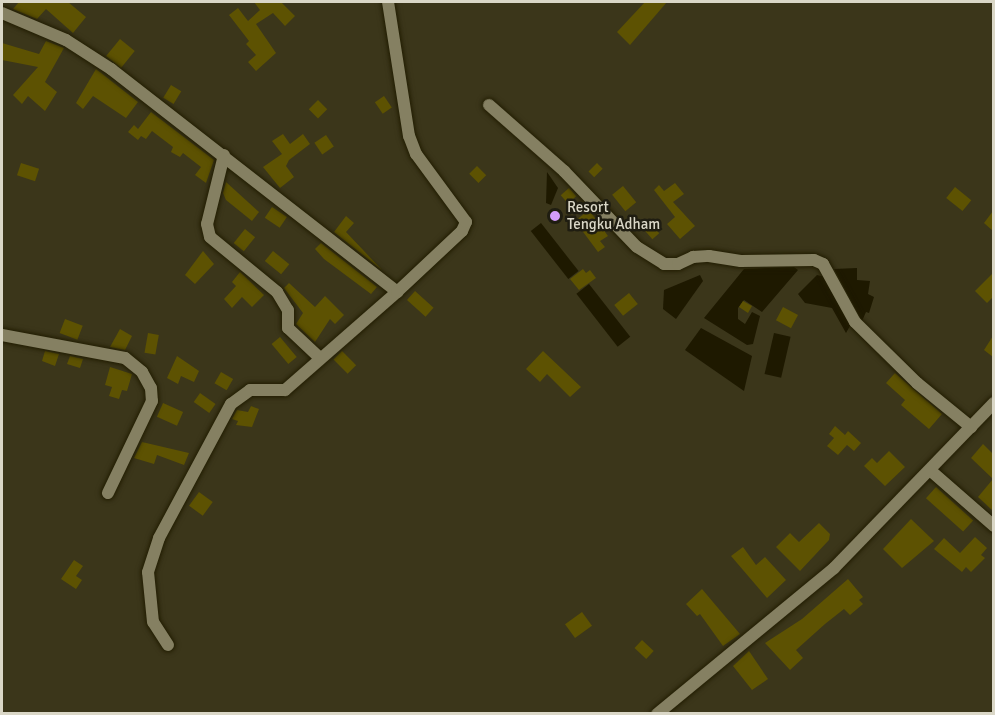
<!DOCTYPE html>
<html>
<head>
<meta charset="utf-8">
<style>
	body { margin:0 }
	#map { position:relative; width:995px; height:715px; overflow:hidden; background:#3b361a; font-family:Signika,sans-serif }
	div>[style] { position:absolute }
	[style*='--x'] { left:calc(var(--x)*1px); top:calc(var(--y)*1px); width:calc(var(--w)*1px); rotate:calc(var(--a)*1deg) }
	.water>* { inset:0; background:#1e1900; transform-origin:0 0 }
	.building>* { inset:0; background:#5d5202; transform-origin:0 0 }
	.roads { filter:drop-shadow(0 0 2px #221d02) drop-shadow(0 0 2px #221d02) }
	.minor>* { height:12px; margin:-6px; padding:0 6px; transform-origin:6px; border-radius:6px; background:#858062 }
	.dots>* { width:16px; height:16px; translate:-50% -50%; box-sizing:border-box; border:3px solid #1f1d11; border-radius:50% }
	span { translate:-50% -50%; white-space:nowrap; text-align:center; line-height:1.15; -webkit-text-stroke:5px #1f1d11; paint-order:stroke }
	.poi-label { font-size:15px; color:#dad7c7 }
	.left { translate:0 -50%; text-align:left }
	.frame { position:absolute; inset:0; border:3px solid #dad7c7; pointer-events:none }
</style>
</head>
<body>
<div id="map">
	<div class="water">
		<div style="clip-path:polygon(547px 172px,558px 188px,551px 205px,546px 203px)"></div>
		<div style="left:541px;top:223px;width:61px;height:13px;rotate:52deg"></div>
		<div style="clip-path:polygon(794px 267px,798px 270px,762px 312px,744px 300px,738px 308px,738px 319px,745px 324px,752px 312px,760px 316px,753px 344px,747px 345px,704px 318px,744px 269px)"></div>
		<div style="clip-path:polygon(857px 268px,857px 280px,870px 281px,868px 294px,874px 297px,869px 313px,866px 312px,862px 321px,834px 269px)"></div>
		<div style="clip-path:polygon(700px 275px,703px 281px,676px 319px,663px 309px,664px 290px)"></div>
		<div style="clip-path:polygon(817px 275px,825px 277px,851px 324px,846px 333px,832px 308px,805px 303px,798px 294px)"></div>
		<div style="left:589px;top:284px;width:67px;height:16px;rotate:52deg"></div>
		<div style="clip-path:polygon(701px 328px,752px 356px,744px 391px,685px 350px)"></div>
		<div style="left:774px;top:333px;width:17px;height:42px;rotate:13deg"></div>
	</div>
	<div class="building">
		<div style="clip-path:polygon(19px 2px,68px 2px,86px 17px,73px 33px,46px 9px,37px 19px,13px 9px)"></div>
		<div style="clip-path:polygon(254px 2px,281px 2px,295px 16px,285px 26px,273px 13px,256px 24px,276px 53px,256px 71px,248px 62px,256px 55px,246px 44px,249px 41px,229px 15px,238px 8px,248px 21px,260px 10px)"></div>
		<div style="clip-path:polygon(645px 2px,667px 2px,630px 45px,617px 32px)"></div>
		<div style="left:120px;top:39px;width:19px;height:22px;rotate:39deg"></div>
		<div style="clip-path:polygon(46px 41px,64px 48px,45px 82px,57px 92px,45px 111px,28px 96px,22px 104px,13px 95px,38px 67px,2px 60px,2px 43px,39px 54px)"></div>
		<div style="clip-path:polygon(96px 69px,138px 102px,126px 118px,93px 96px,83px 109px,76px 103px)"></div>
		<div style="left:171px;top:85px;width:12px;height:15px;rotate:31deg"></div>
		<div style="left:384px;top:96px;width:14px;height:11px;rotate:56deg"></div>
		<div style="left:318px;top:100px;width:13px;height:13px;rotate:45deg"></div>
		<div style="clip-path:polygon(151px 112px,214px 160px,206px 183px,195px 175px,201px 167px,183px 153px,180px 157px,171px 152px,173px 147px,152px 131px,146px 139px,141px 136px,138px 140px,128px 132px,134px 125px,138px 129px)"></div>
		<div style="clip-path:polygon(283px 134px,290px 144px,303px 134px,310px 144px,289px 160px,286px 166px,294px 177px,280px 188px,263px 167px,282px 154px,272px 141px)"></div>
		<div style="left:326px;top:135px;width:14px;height:14px;rotate:56deg"></div>
		<div style="left:21px;top:163px;width:19px;height:13px;rotate:18deg"></div>
		<div style="left:597px;top:163px;width:8px;height:12px;rotate:45deg"></div>
		<div style="left:477px;top:166px;width:13px;height:11px;rotate:45deg"></div>
		<div style="clip-path:polygon(226px 182px,259px 212px,252px 221px,226px 200px,223px 193px)"></div>
		<div style="clip-path:polygon(675px 183px,684px 194px,673px 202px,695px 226px,680px 239px,667px 224px,675px 217px,654px 190px,659px 185px,664px 191px)"></div>
		<div style="left:623px;top:186px;width:21px;height:14px;rotate:51deg"></div>
		<div style="left:955px;top:187px;width:21px;height:14px;rotate:39deg"></div>
		<div style="left:569px;top:188px;width:11px;height:11px;rotate:49deg"></div>
		<div style="left:272px;top:207px;width:18px;height:13px;rotate:34deg"></div>
		<div style="clip-path:polygon(589px 210px,608px 236px,600px 241px,605px 247px,598px 252px,575px 221px)"></div>
		<div style="clip-path:polygon(993px 211px,993px 231px,984px 223px)"></div>
		<div style="clip-path:polygon(346px 216px,354px 223px,346px 232px,382px 270px,334px 232px)"></div>
		<div style="left:652px;top:225px;width:11px;height:9px;rotate:49deg"></div>
		<div style="left:245px;top:229px;width:13px;height:18px;rotate:39deg"></div>
		<div style="clip-path:polygon(321px 243px,377px 287px,371px 294px,324px 259px,315px 249px)"></div>
		<div style="clip-path:polygon(203px 251px,214px 264px,195px 284px,185px 275px)"></div>
		<div style="left:273px;top:251px;width:21px;height:13px;rotate:39deg"></div>
		<div style="clip-path:polygon(583px 269px,586px 273px,590px 270px,596px 278px,579px 290px,570px 279px)"></div>
		<div style="clip-path:polygon(240px 272px,264px 295px,252px 307px,242px 297px,232px 308px,224px 299px,236px 286px,232px 282px)"></div>
		<div style="clip-path:polygon(993px 273px,993px 297px,987px 303px,975px 291px)"></div>
		<div style="clip-path:polygon(289px 283px,315px 307px,325px 296px,344px 315px,335px 324px,330px 319px,315px 342px,296px 324px,303px 313px,284px 288px)"></div>
		<div style="left:415px;top:291px;width:25px;height:12px;rotate:42deg"></div>
		<div style="left:629px;top:293px;width:14px;height:19px;rotate:51deg"></div>
		<div style="clip-path:polygon(743px 301px,752px 306px,748px 313px,739px 307px)"></div>
		<div style="left:783px;top:307px;width:17px;height:15px;rotate:28deg"></div>
		<div style="left:65px;top:319px;width:19px;height:15px;rotate:21deg"></div>
		<div style="clip-path:polygon(120px 329px,132px 336px,125px 350px,110px 347px)"></div>
		<div style="left:148px;top:333px;width:11px;height:20px;rotate:10deg"></div>
		<div style="clip-path:polygon(993px 336px,993px 357px,984px 350px)"></div>
		<div style="left:280px;top:337px;width:26px;height:11px;rotate:50deg"></div>
		<div style="clip-path:polygon(45px 351px,59px 354px,55px 366px,42px 361px)"></div>
		<div style="left:342px;top:351px;width:20px;height:12px;rotate:45deg"></div>
		<div style="clip-path:polygon(543px 351px,581px 387px,570px 397px,547px 374px,540px 382px,526px 369px)"></div>
		<div style="clip-path:polygon(70px 356px,83px 359px,80px 368px,67px 364px)"></div>
		<div style="clip-path:polygon(177px 356px,199px 371px,194px 382px,181px 376px,178px 384px,167px 378px)"></div>
		<div style="clip-path:polygon(110px 367px,132px 374px,127px 391px,122px 390px,119px 399px,109px 396px,112px 387px,105px 385px)"></div>
		<div style="left:221px;top:372px;width:14px;height:13px;rotate:30deg"></div>
		<div style="clip-path:polygon(895px 373px,942px 414px,929px 429px,901px 405px,905px 400px,886px 383px)"></div>
		<div style="left:200px;top:393px;width:19px;height:11px;rotate:35deg"></div>
		<div style="left:163px;top:403px;width:22px;height:15px;rotate:24deg"></div>
		<div style="clip-path:polygon(251px 406px,259px 409px,252px 427px,236px 425px,238px 421px,232px 419px,237px 410px,248px 412px)"></div>
		<div style="clip-path:polygon(835px 426px,845px 435px,848px 431px,861px 443px,854px 451px,847px 445px,838px 455px,827px 446px,834px 438px,829px 434px)"></div>
		<div style="clip-path:polygon(142px 442px,189px 453px,184px 465px,157px 455px,154px 464px,134px 458px)"></div>
		<div style="clip-path:polygon(983px 444px,993px 454px,993px 479px,971px 458px)"></div>
		<div style="clip-path:polygon(889px 451px,905px 467px,885px 486px,864px 466px,872px 458px,877px 463px)"></div>
		<div style="clip-path:polygon(993px 479px,993px 511px,978px 497px)"></div>
		<div style="left:936px;top:487px;width:50px;height:15px;rotate:42deg"></div>
		<div style="left:199px;top:492px;width:17px;height:17px;rotate:36deg"></div>
		<div style="clip-path:polygon(911px 519px,934px 541px,902px 568px,883px 549px)"></div>
		<div style="clip-path:polygon(819px 523px,830px 534px,829px 540px,800px 571px,776px 547px,790px 533px,799px 542px)"></div>
		<div style="clip-path:polygon(975px 537px,987px 548px,981px 555px,985px 558px,971px 572px,966px 567px,962px 572px,934px 549px,944px 538px,960px 553px)"></div>
		<div style="clip-path:polygon(743px 547px,756px 565px,765px 557px,786px 580px,767px 598px,731px 556px)"></div>
		<div style="clip-path:polygon(74px 560px,83px 566px,76px 576px,82px 580px,76px 589px,61px 579px)"></div>
		<div style="clip-path:polygon(848px 579px,863px 597px,859px 600px,863px 604px,850px 615px,844px 609px,825px 624px,796px 650px,803px 658px,790px 670px,765px 643px,802px 619px)"></div>
		<div style="clip-path:polygon(702px 589px,740px 634px,723px 646px,700px 614px,697px 616px,686px 604px)"></div>
		<div style="left:582px;top:612px;width:17px;height:21px;rotate:54deg"></div>
		<div style="left:642px;top:640px;width:16px;height:11px;rotate:43deg"></div>
		<div style="clip-path:polygon(749px 651px,768px 679px,752px 690px,733px 666px)"></div>
	</div>
	<div class="roads">
		<div class="minor">
			<div style="--x:2;--y:13;--w:69;--a:22.9"></div>
			<div style="--x:66;--y:40;--w:54;--a:32.8"></div>
			<div style="--x:111;--y:69;--w:363;--a:37.9"></div>
			<div style="--x:489;--y:105;--w:100;--a:41.3"></div>
			<div style="--x:564;--y:171;--w:105;--a:46.2"></div>
			<div style="--x:637;--y:247;--w:32;--a:32"></div>
			<div style="--x:664;--y:264;--w:14;--a:0"></div>
			<div style="--x:678;--y:264;--w:17;--a:-25"></div>
			<div style="--x:693;--y:257;--w:16;--a:-4"></div>
			<div style="--x:709;--y:256;--w:32;--a:9"></div>
			<div style="--x:741;--y:261;--w:73;--a:-0.8"></div>
			<div style="--x:814;--y:260;--w:10;--a:24"></div>
			<div style="--x:823;--y:264;--w:66;--a:61.1"></div>
			<div style="--x:855;--y:322;--w:87;--a:44.5"></div>
			<div style="--x:917;--y:383;--w:70;--a:39.2"></div>
			<div style="--x:224;--y:155;--w:71;--a:103.8"></div>
			<div style="--x:207;--y:224;--w:13;--a:77"></div>
			<div style="--x:210;--y:237;--w:87;--a:39.4"></div>
			<div style="--x:277;--y:292;--w:21;--a:59"></div>
			<div style="--x:288;--y:310;--w:18;--a:90"></div>
			<div style="--x:288;--y:328;--w:44;--a:43.2"></div>
			<div style="--x:2;--y:335;--w:125;--a:10.6"></div>
			<div style="--x:125;--y:358;--w:22;--a:39"></div>
			<div style="--x:142;--y:372;--w:18;--a:61"></div>
			<div style="--x:151;--y:388;--w:13;--a:86"></div>
			<div style="--x:152;--y:401;--w:102;--a:115.6"></div>
			<div style="--x:931;--y:471;--w:84;--a:41.1"></div>
			<div style="--x:168;--y:645;--w:27;--a:-123"></div>
			<div style="--x:153;--y:622;--w:50;--a:-95.7"></div>
			<div style="--x:148;--y:572;--w:36;--a:-72"></div>
			<div style="--x:159;--y:538;--w:152;--a:-61.8"></div>
			<div style="--x:231;--y:404;--w:24;--a:-36"></div>
			<div style="--x:250;--y:390;--w:35;--a:0"></div>
			<div style="--x:285;--y:390;--w:149;--a:-41.2"></div>
			<div style="--x:397;--y:292;--w:89;--a:-43.2"></div>
			<div style="--x:462;--y:231;--w:10;--a:-66"></div>
			<div style="--x:466;--y:222;--w:84;--a:-126.3"></div>
			<div style="--x:416;--y:154;--w:19;--a:-111"></div>
			<div style="--x:409;--y:136;--w:136;--a:-98.9"></div>
			<div style="--x:657;--y:714;--w:229;--a:-39.5"></div>
			<div style="--x:834;--y:568;--w:230;--a:-45.9"></div>
		</div>
	</div>
	<div class="dots">
		<div style="left:555px;top:216px;background:#d49cfc"></div>
	</div>
	<div class="poi-label">
		<span class="left" style="left:567px;top:216px">Resort<br>Tengku Adham</span>
	</div>
	<div class="frame"></div>
</div>
</body>
</html>
